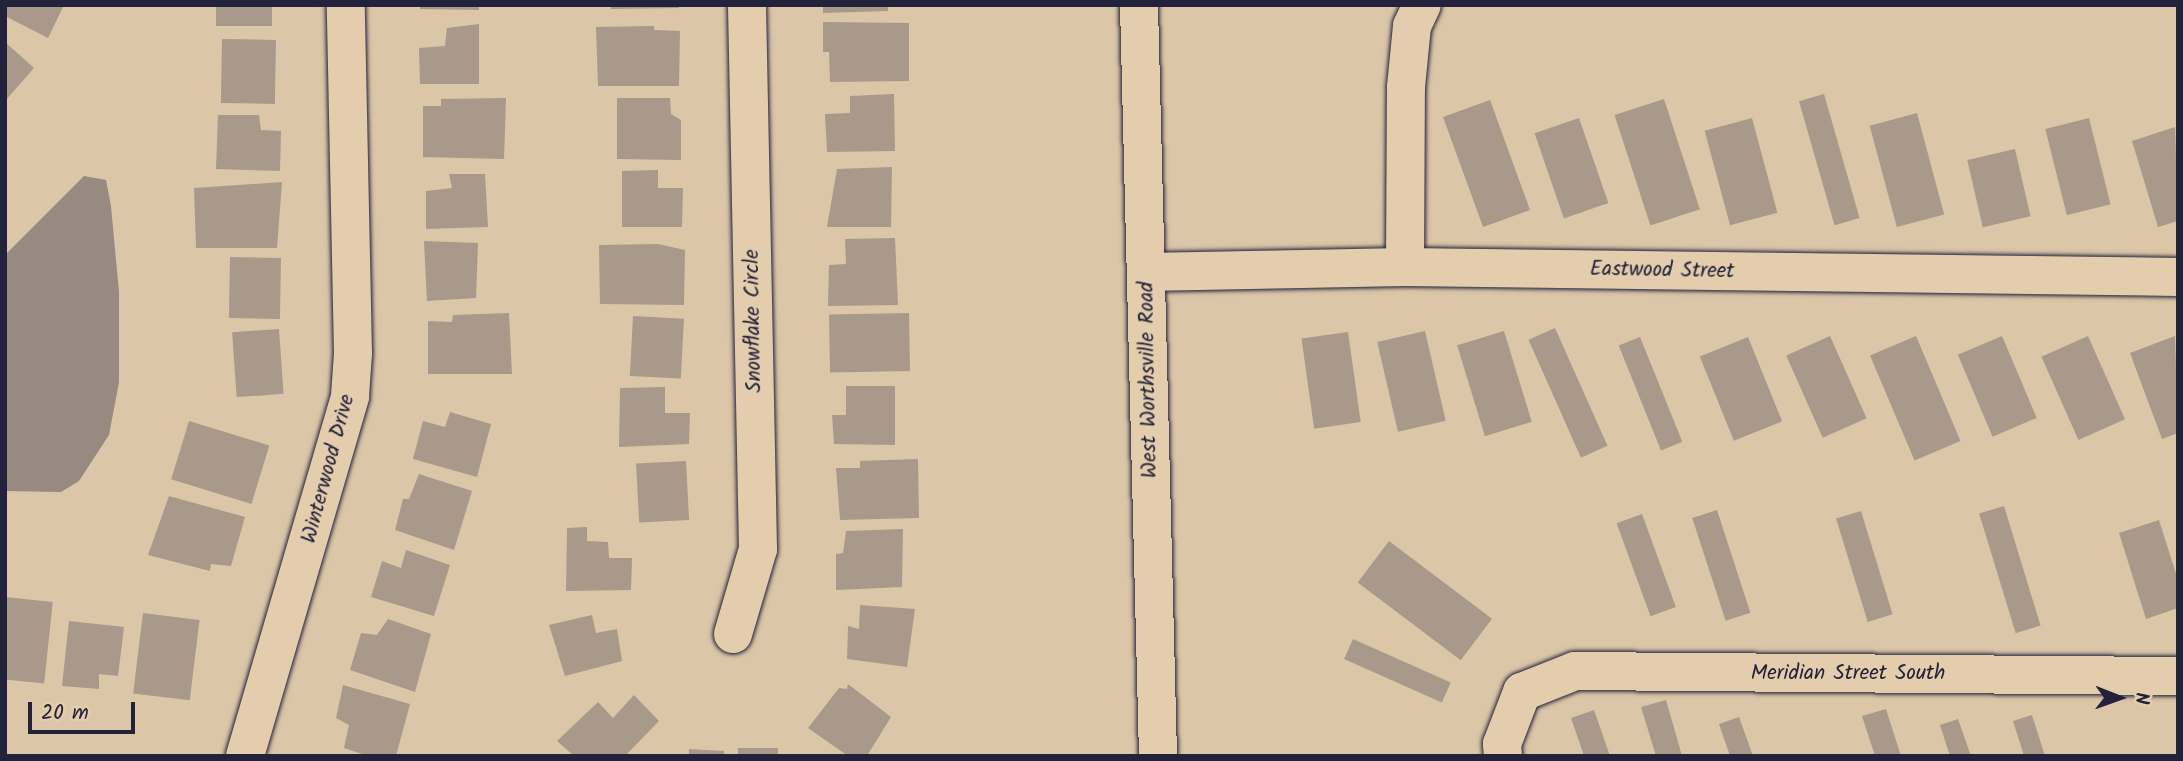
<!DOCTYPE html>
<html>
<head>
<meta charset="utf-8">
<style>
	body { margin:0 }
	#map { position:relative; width:2183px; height:761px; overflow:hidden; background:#dcc6a8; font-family:Kalam,sans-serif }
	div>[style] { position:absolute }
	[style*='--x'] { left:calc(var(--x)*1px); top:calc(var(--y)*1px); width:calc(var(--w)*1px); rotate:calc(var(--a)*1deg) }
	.water>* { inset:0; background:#988981 }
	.building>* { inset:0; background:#a8998a; transform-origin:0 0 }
	.roads { filter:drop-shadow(0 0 2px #22223b) drop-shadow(0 0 2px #22223b) }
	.minor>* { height:38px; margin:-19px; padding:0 19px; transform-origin:19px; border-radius:19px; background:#e4cdad }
	.secondary>* { height:38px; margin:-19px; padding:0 19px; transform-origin:19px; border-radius:19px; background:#e4cdad }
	span { translate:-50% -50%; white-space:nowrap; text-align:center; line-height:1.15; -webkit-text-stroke:5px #e4cdad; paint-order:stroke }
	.street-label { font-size:21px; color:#22223b }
	.frame { position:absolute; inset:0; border:7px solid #22223b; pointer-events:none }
	.north { position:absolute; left:2085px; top:663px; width:70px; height:70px; -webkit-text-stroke:5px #e4cdad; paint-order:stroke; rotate:91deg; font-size:19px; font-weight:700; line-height:28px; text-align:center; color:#22223b }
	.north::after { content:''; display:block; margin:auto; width:24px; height:32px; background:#22223b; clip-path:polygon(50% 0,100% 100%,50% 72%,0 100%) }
	.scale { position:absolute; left:28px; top:702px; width:107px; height:32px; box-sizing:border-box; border:4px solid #22223b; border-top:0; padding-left:9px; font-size:21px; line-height:24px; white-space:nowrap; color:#22223b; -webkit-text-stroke:5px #e4cdad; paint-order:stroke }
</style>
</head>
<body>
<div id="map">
	<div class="water">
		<div style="clip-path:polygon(84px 176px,106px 180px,111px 206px,119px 292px,119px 382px,109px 435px,79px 481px,61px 492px,5px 491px,5px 255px)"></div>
	</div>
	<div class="building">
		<div style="clip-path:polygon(5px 5px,64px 5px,48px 38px,5px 16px)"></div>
		<div style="left:216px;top:5px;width:56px;height:21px"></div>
		<div style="clip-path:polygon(420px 5px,479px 5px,479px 10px,420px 9px)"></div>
		<div style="clip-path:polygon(611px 5px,679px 5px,679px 8px,611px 9px)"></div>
		<div style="clip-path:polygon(823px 5px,888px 5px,888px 11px,823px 13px)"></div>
		<div style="clip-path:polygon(823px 22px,909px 23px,909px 81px,830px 82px,829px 52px,823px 52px)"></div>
		<div style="clip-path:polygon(479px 24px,479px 84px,420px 84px,419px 48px,445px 46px,447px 28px)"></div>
		<div style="clip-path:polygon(654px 26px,654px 30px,680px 31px,679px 86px,598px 86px,596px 27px)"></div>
		<div style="left:222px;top:39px;width:54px;height:64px;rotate:1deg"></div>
		<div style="clip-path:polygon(5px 42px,34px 68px,5px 101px)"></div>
		<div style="clip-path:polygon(894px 94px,895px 151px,827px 152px,825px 114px,850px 113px,850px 96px)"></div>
		<div style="left:1824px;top:94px;width:129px;height:26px;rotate:74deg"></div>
		<div style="clip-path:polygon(506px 98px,504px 159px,423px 157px,423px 106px,441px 106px,441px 99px)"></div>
		<div style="clip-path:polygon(617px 98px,670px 98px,671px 114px,681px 120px,681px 160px,617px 159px)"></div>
		<div style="left:1664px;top:99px;width:116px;height:52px;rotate:72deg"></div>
		<div style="left:1490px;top:100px;width:117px;height:50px;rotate:70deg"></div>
		<div style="left:1917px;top:113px;width:105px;height:49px;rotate:75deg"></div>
		<div style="clip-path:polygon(218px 115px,259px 115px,261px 130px,281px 131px,280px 171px,216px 169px)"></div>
		<div style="left:1579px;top:118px;width:90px;height:47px;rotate:71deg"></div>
		<div style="left:1752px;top:118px;width:98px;height:49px;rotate:75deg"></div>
		<div style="left:2089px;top:118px;width:89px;height:45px;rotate:76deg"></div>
		<div style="clip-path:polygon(2175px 127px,2178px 221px,2158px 227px,2132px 141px)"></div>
		<div style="left:2015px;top:149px;width:69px;height:49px;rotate:77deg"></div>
		<div style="clip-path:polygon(892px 167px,891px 227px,827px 227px,837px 169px)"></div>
		<div style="clip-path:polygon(658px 170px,658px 188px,683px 188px,682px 227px,622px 227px,622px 171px)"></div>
		<div style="clip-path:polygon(449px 174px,485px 174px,488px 227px,426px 229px,426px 191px,452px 188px)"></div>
		<div style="clip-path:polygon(282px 182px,277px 248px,196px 248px,194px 188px)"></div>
		<div style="clip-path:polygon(895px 238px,898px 305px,828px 306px,829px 265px,846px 264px,845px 239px)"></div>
		<div style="clip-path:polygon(424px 241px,478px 243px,476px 298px,427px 301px)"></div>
		<div style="clip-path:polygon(658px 244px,685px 250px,684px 305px,600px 304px,599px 245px)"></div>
		<div style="left:230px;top:257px;width:51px;height:61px;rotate:1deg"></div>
		<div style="clip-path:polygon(509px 313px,512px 374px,428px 374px,428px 321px,452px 322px,453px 315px)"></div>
		<div style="left:909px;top:313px;width:58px;height:80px;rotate:89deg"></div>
		<div style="left:633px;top:316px;width:51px;height:60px;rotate:3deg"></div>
		<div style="left:1555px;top:328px;width:129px;height:29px;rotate:66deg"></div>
		<div style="left:279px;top:329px;width:65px;height:47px;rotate:86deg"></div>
		<div style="left:1425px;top:331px;width:92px;height:49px;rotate:77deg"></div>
		<div style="left:1504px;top:331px;width:95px;height:49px;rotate:73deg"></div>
		<div style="left:1348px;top:332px;width:91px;height:47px;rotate:82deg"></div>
		<div style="left:1830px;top:336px;width:90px;height:48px;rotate:66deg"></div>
		<div style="left:1916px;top:336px;width:114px;height:50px;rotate:67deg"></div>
		<div style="left:2002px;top:336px;width:89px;height:48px;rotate:67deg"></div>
		<div style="left:2088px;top:336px;width:91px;height:51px;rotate:66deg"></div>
		<div style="clip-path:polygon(2175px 336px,2178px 433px,2162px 439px,2130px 353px)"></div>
		<div style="left:1640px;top:337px;width:113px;height:23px;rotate:68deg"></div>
		<div style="left:1748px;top:337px;width:91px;height:52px;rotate:68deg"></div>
		<div style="clip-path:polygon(846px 386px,895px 386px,895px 445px,834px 444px,832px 415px,846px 415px)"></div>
		<div style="clip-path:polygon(665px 387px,665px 413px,690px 413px,689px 444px,619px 447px,620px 388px)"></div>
		<div style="clip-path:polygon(450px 412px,491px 424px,477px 477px,413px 459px,423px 421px,445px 427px)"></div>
		<div style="left:189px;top:421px;width:84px;height:61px;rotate:17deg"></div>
		<div style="clip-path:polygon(918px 459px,919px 518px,840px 520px,836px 468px,860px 468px,860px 461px)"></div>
		<div style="left:686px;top:461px;width:59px;height:50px;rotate:87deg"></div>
		<div style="clip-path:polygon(419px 474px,472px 491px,454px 550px,395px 530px,403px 499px,409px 499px)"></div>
		<div style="clip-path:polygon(169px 496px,245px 517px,231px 566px,211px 564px,210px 571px,148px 555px)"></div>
		<div style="left:2004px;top:506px;width:125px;height:26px;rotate:73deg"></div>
		<div style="left:1717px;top:510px;width:108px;height:26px;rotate:72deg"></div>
		<div style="left:1861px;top:511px;width:108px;height:26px;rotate:73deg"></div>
		<div style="left:1642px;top:514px;width:99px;height:27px;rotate:70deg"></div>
		<div style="clip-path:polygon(2159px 520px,2178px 580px,2178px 608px,2146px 619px,2119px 533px)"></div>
		<div style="clip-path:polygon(587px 527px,587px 541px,608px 542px,609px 558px,632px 558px,631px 590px,566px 591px,567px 528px)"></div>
		<div style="clip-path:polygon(903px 529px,902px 587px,836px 590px,836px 554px,843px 553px,846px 531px)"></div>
		<div style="left:1389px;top:541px;width:129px;height:52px;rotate:37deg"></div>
		<div style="clip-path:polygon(406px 550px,450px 565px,434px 616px,371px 597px,382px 561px,401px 568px)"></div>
		<div style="left:5px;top:597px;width:48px;height:82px;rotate:6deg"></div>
		<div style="clip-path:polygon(860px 605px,915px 609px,907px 667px,847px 659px,848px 626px,859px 629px)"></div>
		<div style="left:143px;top:613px;width:57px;height:81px;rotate:7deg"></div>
		<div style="clip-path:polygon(592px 615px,596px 633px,617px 629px,622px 661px,565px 676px,549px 625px)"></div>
		<div style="clip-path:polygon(388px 619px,431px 634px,415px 692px,350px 670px,361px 633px,377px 635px)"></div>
		<div style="clip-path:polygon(69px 621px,124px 627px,118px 676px,99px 674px,99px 689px,62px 686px)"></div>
		<div style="left:1353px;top:639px;width:107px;height:22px;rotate:24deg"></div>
		<div style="clip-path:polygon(848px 684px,891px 717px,867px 756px,848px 756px,808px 728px,839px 688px,847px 689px)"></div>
		<div style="clip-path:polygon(343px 685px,410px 704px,396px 756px,368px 756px,344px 748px,349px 725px,336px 718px)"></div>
		<div style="clip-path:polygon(634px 695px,659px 721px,625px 756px,574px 756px,557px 741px,598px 702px,613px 718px)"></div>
		<div style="clip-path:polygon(1666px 700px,1682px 756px,1656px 756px,1641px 707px)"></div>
		<div style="clip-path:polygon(1886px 709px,1901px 756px,1875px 756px,1862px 716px)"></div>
		<div style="clip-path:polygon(1594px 710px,1610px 756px,1584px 756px,1571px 718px)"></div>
		<div style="clip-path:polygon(2032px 715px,2045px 756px,2024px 756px,2013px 721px)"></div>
		<div style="clip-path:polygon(1739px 717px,1753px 756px,1730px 756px,1719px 724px)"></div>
		<div style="clip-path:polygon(1958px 719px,1971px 756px,1950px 756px,1940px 725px)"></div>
		<div style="left:778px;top:748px;width:8px;height:40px;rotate:90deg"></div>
		<div style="clip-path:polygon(689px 749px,724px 751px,724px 756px,689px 756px)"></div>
	</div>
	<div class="roads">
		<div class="minor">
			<div style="--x:1405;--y:267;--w:180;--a:-89.7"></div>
			<div style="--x:1406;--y:87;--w:61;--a:-84.4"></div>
			<div style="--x:1412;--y:26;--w:23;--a:-65"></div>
			<div style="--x:1146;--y:272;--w:259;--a:-1.1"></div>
			<div style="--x:1405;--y:267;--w:773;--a:0.74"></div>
			<div style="--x:733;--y:634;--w:89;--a:-73.6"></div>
			<div style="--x:758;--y:549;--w:544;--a:-91.16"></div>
			<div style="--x:245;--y:756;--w:375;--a:-73.7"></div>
			<div style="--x:350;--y:396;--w:43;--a:-86"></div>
			<div style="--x:353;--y:353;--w:348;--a:-91.2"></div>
			<div style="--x:1503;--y:756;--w:12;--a:-95"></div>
			<div style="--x:1502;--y:744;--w:56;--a:-69"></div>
			<div style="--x:1522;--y:692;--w:57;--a:-21.6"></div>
			<div style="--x:1575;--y:671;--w:603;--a:0.48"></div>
		</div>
		<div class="secondary">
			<div style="--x:1139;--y:5;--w:751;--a:88.55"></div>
		</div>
	</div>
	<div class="street-label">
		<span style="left:1662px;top:271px;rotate:1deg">Eastwood Street</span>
		<span style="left:754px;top:321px;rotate:-91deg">Snowflake Circle</span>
		<span style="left:1149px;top:380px;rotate:-91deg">West Worthsville Road</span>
		<span style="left:329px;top:469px;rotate:-75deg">Winterwood Drive</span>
		<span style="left:1848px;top:674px">Meridian Street South</span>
	</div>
	<div class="frame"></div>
	<div class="north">N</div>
	<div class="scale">20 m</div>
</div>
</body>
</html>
